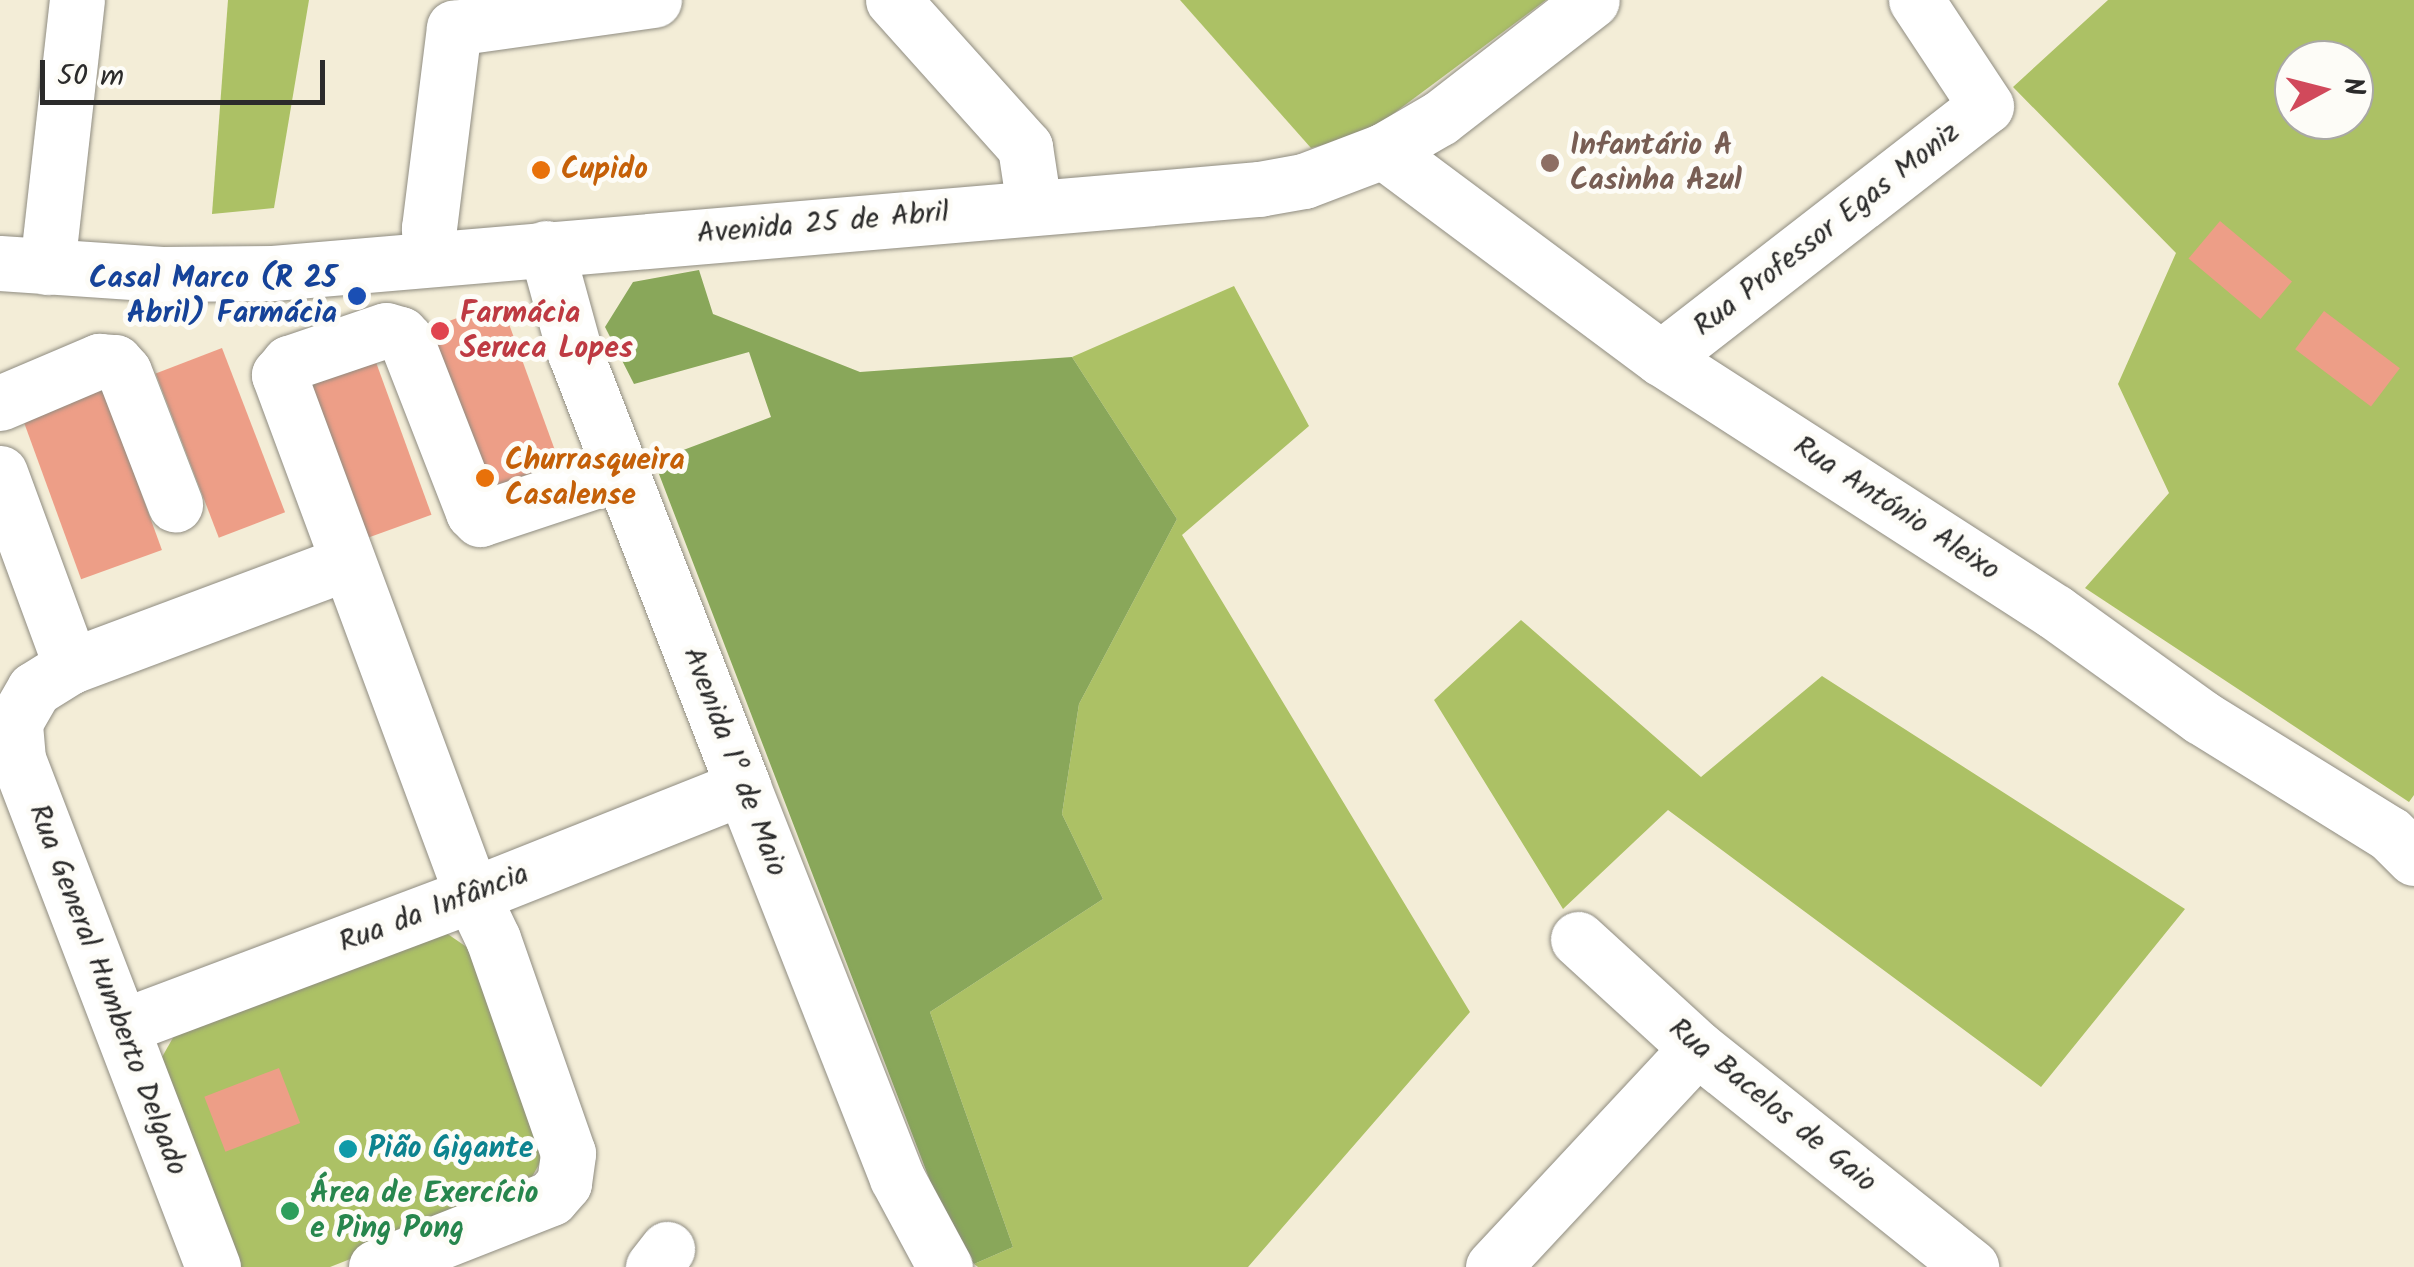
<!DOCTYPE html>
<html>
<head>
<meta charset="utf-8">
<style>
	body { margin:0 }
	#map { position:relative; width:2414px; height:1267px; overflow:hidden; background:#f3edd7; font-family:Kalam,sans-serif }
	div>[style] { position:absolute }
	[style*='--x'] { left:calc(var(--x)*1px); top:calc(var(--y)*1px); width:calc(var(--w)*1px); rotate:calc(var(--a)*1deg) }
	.green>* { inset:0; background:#acc165 }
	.forest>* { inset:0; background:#89a75a }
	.building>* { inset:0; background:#ed9e87; transform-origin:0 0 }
	.roads { filter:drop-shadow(0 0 2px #8f8c81) drop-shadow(0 0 2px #8f8c81) }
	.minor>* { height:55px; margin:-27.5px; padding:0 27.5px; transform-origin:27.5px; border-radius:27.5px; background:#fff }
	.major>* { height:55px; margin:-27.5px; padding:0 27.5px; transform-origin:27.5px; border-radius:27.5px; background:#fff }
	.dots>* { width:28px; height:28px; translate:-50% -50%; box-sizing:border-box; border:5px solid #fdfcf7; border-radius:50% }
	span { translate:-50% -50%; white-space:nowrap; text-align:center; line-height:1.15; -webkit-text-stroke:10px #fdfcf7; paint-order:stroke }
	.education-label { font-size:30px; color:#785e54; font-weight:700 }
	.left { translate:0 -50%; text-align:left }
	.food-label { font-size:30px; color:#c56008; font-weight:700 }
	.street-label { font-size:30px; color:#2b2b2b }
	.transit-label { font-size:30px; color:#164399; font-weight:700 }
	.right { translate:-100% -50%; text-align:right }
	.health-label { font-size:30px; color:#be3a42; font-weight:700 }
	.culture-label { font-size:30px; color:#0d838f; font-weight:700 }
	.leisure-label { font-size:30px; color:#27864d; font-weight:700 }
	.north { position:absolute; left:2274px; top:40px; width:100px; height:100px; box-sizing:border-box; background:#fdfcf7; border:2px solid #a9a8a5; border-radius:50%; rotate:83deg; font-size:28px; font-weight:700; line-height:40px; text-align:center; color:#2b2b2b }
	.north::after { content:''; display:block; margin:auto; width:35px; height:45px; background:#d1495b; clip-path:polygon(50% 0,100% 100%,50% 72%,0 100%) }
	.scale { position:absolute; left:40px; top:60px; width:285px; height:45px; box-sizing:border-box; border:5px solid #2b2b2b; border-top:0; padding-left:12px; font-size:30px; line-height:35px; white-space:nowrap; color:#2b2b2b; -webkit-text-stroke:8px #fdfcf7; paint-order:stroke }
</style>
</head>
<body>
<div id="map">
	<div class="green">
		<div style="clip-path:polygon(228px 0,309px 0,274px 208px,212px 214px)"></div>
		<div style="clip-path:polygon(1180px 0,1546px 0,1366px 134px,1311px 148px)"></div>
		<div style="clip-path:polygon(evenodd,2108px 0,2414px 0,2414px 795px,2409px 802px,2085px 588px,2169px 493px,2118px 384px,2176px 253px,2013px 87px,2108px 0,2294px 60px,2354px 60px,2354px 120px,2294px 120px,2294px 60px)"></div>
		<div style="clip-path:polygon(1234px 286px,1309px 426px,1182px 535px,1470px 1012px,1248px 1267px,978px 1267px,974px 1264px,1013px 1247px,930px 1012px,1103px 899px,1062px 814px,1079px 704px,1177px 519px,1072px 357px)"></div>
		<div style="clip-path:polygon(1521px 620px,1701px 777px,1822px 676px,2185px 909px,2041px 1087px,1668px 810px,1563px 909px,1434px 700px)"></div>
		<div style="clip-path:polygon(439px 928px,484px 959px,550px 1145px,524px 1191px,330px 1267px,227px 1267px,153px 1073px,183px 1020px)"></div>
	</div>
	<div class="forest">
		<div style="clip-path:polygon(699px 270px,713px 314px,860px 372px,1072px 357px,1177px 519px,1079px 704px,1062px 814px,1103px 899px,930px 1012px,1013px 1247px,974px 1264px,952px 1238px,654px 461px,771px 417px,749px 352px,634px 384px,605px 327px,633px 282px)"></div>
	</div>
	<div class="building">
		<div style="left:2220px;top:221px;width:94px;height:49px;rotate:40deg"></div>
		<div style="left:501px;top:302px;width:171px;height:78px;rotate:70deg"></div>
		<div style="left:2324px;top:311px;width:95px;height:48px;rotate:37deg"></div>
		<div style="left:222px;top:348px;width:176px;height:71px;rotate:69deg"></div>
		<div style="left:373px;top:354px;width:171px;height:75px;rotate:70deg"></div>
		<div style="left:99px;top:377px;width:184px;height:86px;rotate:70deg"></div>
		<div style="left:279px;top:1068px;width:59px;height:80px;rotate:69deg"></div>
	</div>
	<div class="roads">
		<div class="minor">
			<div style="--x:893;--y:0;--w:198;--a:48.1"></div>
			<div style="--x:1025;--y:147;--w:60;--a:81.3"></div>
			<div style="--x:1383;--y:151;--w:347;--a:36.7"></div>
			<div style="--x:1661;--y:358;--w:469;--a:32.8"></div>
			<div style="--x:2055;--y:612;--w:180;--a:35.7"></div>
			<div style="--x:2201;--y:717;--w:222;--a:31.8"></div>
			<div style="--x:2390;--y:834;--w:34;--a:45"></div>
			<div style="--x:546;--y:248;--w:109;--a:74.6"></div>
			<div style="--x:575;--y:353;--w:465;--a:68.8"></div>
			<div style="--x:743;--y:787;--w:420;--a:68.5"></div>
			<div style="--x:897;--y:1178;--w:101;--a:61.7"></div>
			<div style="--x:431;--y:259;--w:31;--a:-94"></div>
			<div style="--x:429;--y:228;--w:202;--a:-82.9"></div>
			<div style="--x:454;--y:28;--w:202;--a:-8"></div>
			<div style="--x:47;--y:267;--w:269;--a:-83.6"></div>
			<div style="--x:1661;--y:358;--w:411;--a:-37.8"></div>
			<div style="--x:1986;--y:106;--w:127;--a:-123.4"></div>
			<div style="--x:0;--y:403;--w:108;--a:-23"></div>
			<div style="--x:99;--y:361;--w:16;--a:4"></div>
			<div style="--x:115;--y:362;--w:13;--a:48"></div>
			<div style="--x:124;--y:372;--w:142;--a:68.9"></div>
			<div style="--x:0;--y:473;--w:206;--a:69.8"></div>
			<div style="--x:1578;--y:939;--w:161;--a:42.5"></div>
			<div style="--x:1697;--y:1048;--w:351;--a:38.6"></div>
			<div style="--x:123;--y:1026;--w:373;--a:-20.6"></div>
			<div style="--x:472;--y:895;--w:292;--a:-21.7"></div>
			<div style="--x:213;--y:1267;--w:544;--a:-111"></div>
			<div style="--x:18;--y:759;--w:37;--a:-95"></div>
			<div style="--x:15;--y:722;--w:38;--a:-60"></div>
			<div style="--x:34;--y:689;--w:44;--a:-31.9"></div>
			<div style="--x:71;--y:666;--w:295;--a:-20.5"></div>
			<div style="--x:376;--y:1267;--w:188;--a:-21.5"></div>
			<div style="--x:551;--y:1198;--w:20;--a:-49"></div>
			<div style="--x:564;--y:1183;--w:30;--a:-82"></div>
			<div style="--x:568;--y:1153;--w:227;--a:-109.3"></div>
			<div style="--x:493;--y:939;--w:49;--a:-115.5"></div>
			<div style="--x:472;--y:895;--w:555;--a:-110.36"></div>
			<div style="--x:279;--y:375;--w:16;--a:-50"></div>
			<div style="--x:289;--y:363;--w:102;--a:-18.8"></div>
			<div style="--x:386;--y:330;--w:15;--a:16"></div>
			<div style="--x:400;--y:334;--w:8;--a:45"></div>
			<div style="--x:406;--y:340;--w:185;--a:68.7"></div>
			<div style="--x:473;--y:512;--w:10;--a:45"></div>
			<div style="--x:480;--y:519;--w:149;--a:-18.4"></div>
			<div style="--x:653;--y:1267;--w:23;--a:-52"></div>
			<div style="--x:1493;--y:1267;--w:299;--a:-47"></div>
		</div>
		<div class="major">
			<div style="--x:0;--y:263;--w:162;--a:3.9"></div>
			<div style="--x:162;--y:274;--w:111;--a:-0.5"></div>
			<div style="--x:273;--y:273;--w:990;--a:-4.87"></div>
			<div style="--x:1259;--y:189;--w:46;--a:-10.1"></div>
			<div style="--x:1304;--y:181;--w:85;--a:-20.8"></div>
			<div style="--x:1383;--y:151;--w:66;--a:-30.1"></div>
			<div style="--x:1440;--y:118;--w:192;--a:-37.8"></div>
		</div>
	</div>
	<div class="dots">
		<div style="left:1550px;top:163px;background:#8d6e63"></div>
		<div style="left:541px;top:170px;background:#e8710a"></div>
		<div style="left:357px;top:296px;background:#1a4fb4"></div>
		<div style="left:440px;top:331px;background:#e0444e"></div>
		<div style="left:485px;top:478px;background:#e8710a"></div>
		<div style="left:348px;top:1149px;background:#0f9aa8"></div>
		<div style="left:290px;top:1211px;background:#2e9e5b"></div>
	</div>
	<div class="education-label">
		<span class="left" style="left:1570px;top:163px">Infantário A<br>Casinha Azul</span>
	</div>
	<div class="food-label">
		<span class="left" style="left:561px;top:170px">Cupido</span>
		<span class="left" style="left:505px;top:478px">Churrasqueira<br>Casalense</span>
	</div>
	<div class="street-label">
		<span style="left:823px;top:224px;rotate:-5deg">Avenida 25 de Abril</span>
		<span style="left:1827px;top:230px;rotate:-38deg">Rua Professor Egas Moniz</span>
		<span style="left:1896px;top:509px;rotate:33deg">Rua António Aleixo</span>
		<span style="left:734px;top:762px;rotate:69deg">Avenida 1º de Maio</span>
		<span style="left:434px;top:909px;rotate:-21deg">Rua da Infância</span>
		<span style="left:107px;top:990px;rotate:69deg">Rua General Humberto Delgado</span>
		<span style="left:1772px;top:1106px;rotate:39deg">Rua Bacelos de Gaio</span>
	</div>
	<div class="transit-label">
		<span class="right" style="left:337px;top:296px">Casal Marco (R 25<br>Abril) Farmácia</span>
	</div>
	<div class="health-label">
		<span class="left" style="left:460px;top:331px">Farmácia<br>Seruca Lopes</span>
	</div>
	<div class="culture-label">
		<span class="left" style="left:368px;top:1149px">Pião Gigante</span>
	</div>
	<div class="leisure-label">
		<span class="left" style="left:310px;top:1211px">Área de Exercício<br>e Ping Pong</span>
	</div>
	<div class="north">N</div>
	<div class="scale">50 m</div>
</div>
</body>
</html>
